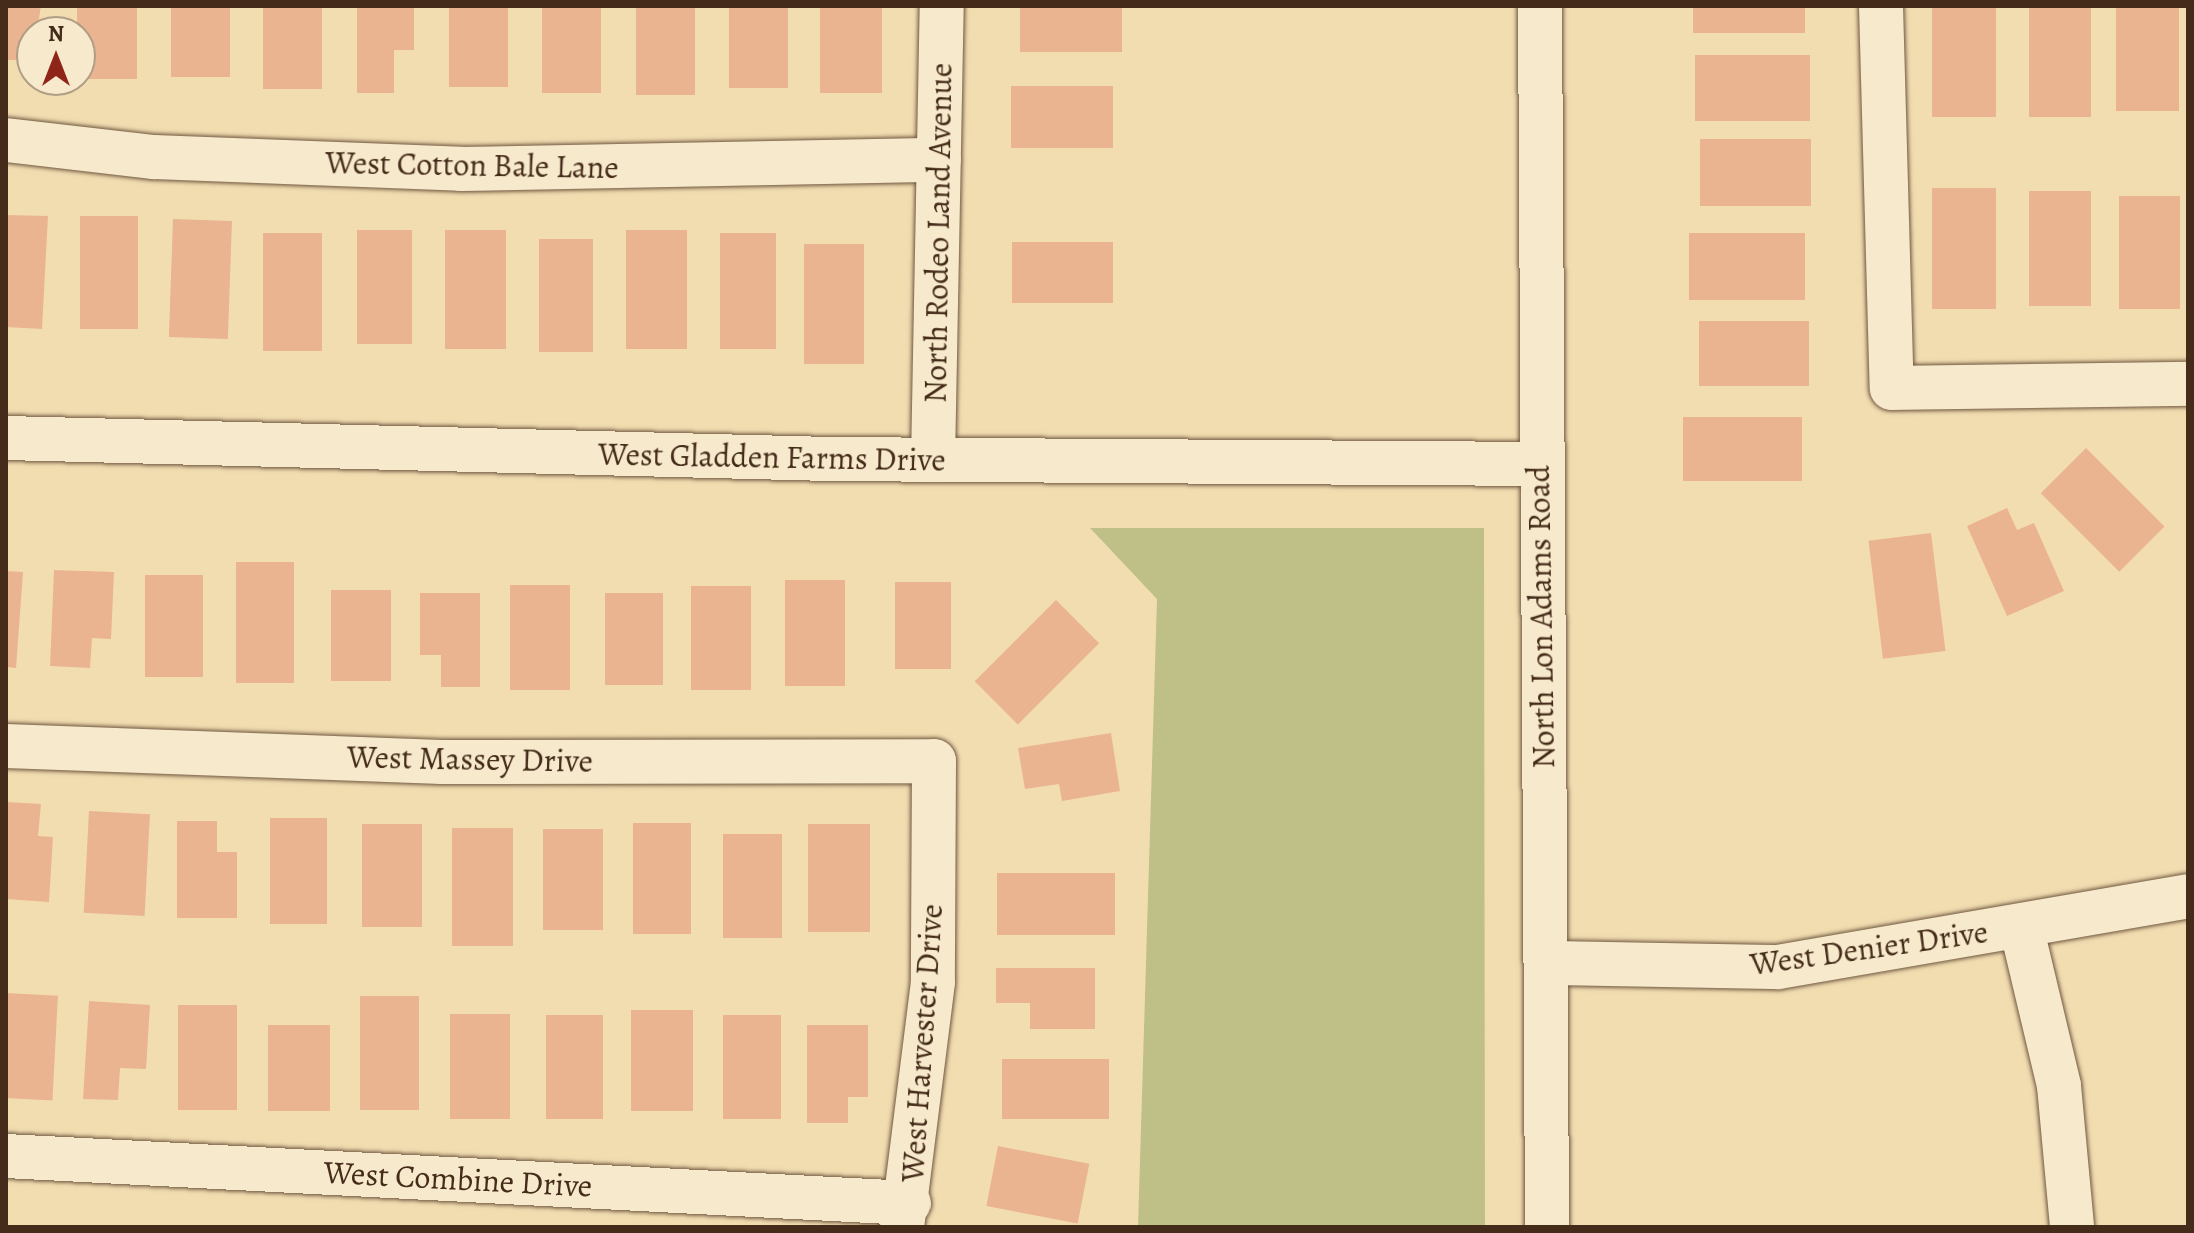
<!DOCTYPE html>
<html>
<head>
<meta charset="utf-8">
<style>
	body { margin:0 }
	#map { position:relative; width:2194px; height:1233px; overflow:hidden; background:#f2ddb1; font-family:Alegreya,serif }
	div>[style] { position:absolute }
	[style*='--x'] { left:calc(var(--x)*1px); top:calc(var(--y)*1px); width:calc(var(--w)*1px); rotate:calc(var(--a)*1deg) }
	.green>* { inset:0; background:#bfbf88 }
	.building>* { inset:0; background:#eab490; transform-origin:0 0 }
	.roads { filter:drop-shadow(0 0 2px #705840) drop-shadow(0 0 2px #705840) }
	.minor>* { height:44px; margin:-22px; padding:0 22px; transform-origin:22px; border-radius:22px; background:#f7e9cc }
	span { translate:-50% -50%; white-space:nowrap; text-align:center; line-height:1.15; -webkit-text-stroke:6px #f7e9cc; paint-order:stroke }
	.street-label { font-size:32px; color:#452c1a }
	.frame { position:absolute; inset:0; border:8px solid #452c1a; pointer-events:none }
	.north { position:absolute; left:16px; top:16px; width:80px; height:80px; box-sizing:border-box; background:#f7e9cc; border:2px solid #b09d85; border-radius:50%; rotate:0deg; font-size:22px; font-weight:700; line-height:32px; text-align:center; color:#452c1a }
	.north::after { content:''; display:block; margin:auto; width:28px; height:36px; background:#8f2418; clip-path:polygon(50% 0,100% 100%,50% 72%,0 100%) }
</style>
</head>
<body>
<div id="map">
	<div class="green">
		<div style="clip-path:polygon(1090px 528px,1484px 528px,1485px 1227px,1138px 1227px,1157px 599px)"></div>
	</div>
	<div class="building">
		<div style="clip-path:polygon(6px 6px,41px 6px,32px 60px,6px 60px)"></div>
		<div style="left:77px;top:6px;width:60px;height:73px"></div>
		<div style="left:171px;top:6px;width:59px;height:71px"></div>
		<div style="left:263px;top:6px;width:59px;height:83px"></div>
		<div style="clip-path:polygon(357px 6px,414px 6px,414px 50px,394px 50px,394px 93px,357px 93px)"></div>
		<div style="left:449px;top:6px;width:59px;height:81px"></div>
		<div style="left:542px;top:6px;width:59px;height:87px"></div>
		<div style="left:636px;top:6px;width:59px;height:89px"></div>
		<div style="left:729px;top:6px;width:59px;height:82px"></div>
		<div style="left:820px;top:6px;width:62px;height:87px"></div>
		<div style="left:1020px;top:6px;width:102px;height:46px"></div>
		<div style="left:1693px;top:6px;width:112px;height:27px"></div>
		<div style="left:1932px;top:6px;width:64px;height:111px"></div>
		<div style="left:2029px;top:6px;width:62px;height:111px"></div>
		<div style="left:2116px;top:6px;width:63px;height:105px"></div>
		<div style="left:1695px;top:55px;width:115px;height:66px"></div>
		<div style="left:1011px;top:86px;width:102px;height:62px"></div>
		<div style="left:1700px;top:139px;width:111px;height:67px"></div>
		<div style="left:1932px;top:188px;width:64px;height:121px"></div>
		<div style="left:2029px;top:191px;width:62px;height:115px"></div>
		<div style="left:2119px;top:196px;width:61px;height:113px"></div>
		<div style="clip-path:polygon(6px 215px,48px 216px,42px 329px,6px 327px)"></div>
		<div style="left:80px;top:216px;width:58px;height:113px"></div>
		<div style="left:173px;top:219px;width:59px;height:118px;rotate:2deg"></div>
		<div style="left:357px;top:230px;width:55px;height:114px"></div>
		<div style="left:445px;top:230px;width:61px;height:119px"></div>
		<div style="left:626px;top:230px;width:61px;height:119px"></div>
		<div style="left:263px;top:233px;width:59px;height:118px"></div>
		<div style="left:720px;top:233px;width:56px;height:116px"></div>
		<div style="left:1689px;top:233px;width:116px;height:67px"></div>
		<div style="left:539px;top:239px;width:54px;height:113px"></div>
		<div style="left:1012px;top:242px;width:101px;height:61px"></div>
		<div style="left:804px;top:244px;width:60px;height:120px"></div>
		<div style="left:1699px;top:321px;width:110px;height:65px"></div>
		<div style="left:1683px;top:417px;width:119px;height:64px"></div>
		<div style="left:2086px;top:448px;width:111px;height:64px;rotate:45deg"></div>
		<div style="clip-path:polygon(2007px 508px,2017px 530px,2034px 523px,2064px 591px,2007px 616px,1967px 526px)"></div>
		<div style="left:1931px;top:533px;width:119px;height:63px;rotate:83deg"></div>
		<div style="left:236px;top:562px;width:58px;height:121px"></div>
		<div style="clip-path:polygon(54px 570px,114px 572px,111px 639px,92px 638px,90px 668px,50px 666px)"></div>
		<div style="clip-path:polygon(6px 571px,23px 572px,16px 668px,6px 667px)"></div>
		<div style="left:145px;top:575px;width:58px;height:102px"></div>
		<div style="left:785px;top:580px;width:60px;height:106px"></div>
		<div style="left:895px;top:582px;width:56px;height:87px"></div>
		<div style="left:510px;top:585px;width:60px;height:105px"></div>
		<div style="left:691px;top:586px;width:60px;height:104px"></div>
		<div style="left:331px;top:590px;width:60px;height:91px"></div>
		<div style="clip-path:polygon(420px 593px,480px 593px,480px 687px,441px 687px,441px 655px,420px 655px)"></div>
		<div style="left:605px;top:593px;width:58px;height:92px"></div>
		<div style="left:1056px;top:600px;width:61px;height:115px;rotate:45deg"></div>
		<div style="clip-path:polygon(1111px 733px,1120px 791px,1062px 801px,1059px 784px,1025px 789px,1018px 748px)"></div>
		<div style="clip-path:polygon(6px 802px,41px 804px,38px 836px,53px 837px,49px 902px,6px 899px)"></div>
		<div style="left:89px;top:811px;width:61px;height:102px;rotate:3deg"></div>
		<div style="left:270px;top:818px;width:57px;height:106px"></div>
		<div style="clip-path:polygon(177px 821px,217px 821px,217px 852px,237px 852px,237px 918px,177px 918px)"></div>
		<div style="left:633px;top:823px;width:58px;height:111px"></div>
		<div style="left:362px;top:824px;width:60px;height:103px"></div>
		<div style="left:808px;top:824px;width:62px;height:108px"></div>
		<div style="left:452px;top:828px;width:61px;height:118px"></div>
		<div style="left:543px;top:829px;width:60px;height:101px"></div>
		<div style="left:723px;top:834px;width:59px;height:104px"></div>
		<div style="left:997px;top:873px;width:118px;height:62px"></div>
		<div style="clip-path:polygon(996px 968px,1095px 968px,1095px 1029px,1030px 1029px,1030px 1003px,996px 1003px)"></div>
		<div style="left:6px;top:993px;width:52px;height:105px;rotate:3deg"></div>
		<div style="left:360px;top:996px;width:59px;height:114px"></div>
		<div style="clip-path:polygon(89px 1001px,150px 1005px,146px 1069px,120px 1068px,118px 1100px,83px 1099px)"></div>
		<div style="left:178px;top:1005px;width:59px;height:105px"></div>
		<div style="left:631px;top:1010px;width:62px;height:101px"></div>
		<div style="left:450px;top:1014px;width:60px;height:105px"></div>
		<div style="left:546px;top:1015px;width:57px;height:104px"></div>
		<div style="left:723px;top:1015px;width:58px;height:104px"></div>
		<div style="left:268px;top:1025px;width:62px;height:86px"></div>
		<div style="clip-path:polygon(807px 1025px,868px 1025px,868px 1097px,848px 1097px,848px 1123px,807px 1123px)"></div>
		<div style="left:1002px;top:1059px;width:107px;height:60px"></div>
		<div style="left:998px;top:1146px;width:93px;height:61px;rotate:11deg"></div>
	</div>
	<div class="roads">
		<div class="minor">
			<div style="--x:1540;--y:6;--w:1221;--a:89.67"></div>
			<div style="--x:1881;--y:6;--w:382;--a:88.4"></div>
			<div style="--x:1892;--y:388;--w:296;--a:-0.8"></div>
			<div style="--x:6;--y:140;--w:149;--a:6.6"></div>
			<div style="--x:154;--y:157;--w:307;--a:2.2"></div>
			<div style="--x:461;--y:169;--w:478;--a:-1.1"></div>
			<div style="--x:6;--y:438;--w:823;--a:1.46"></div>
			<div style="--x:829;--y:459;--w:709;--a:0.4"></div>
			<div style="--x:933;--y:460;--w:454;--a:-88.9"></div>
			<div style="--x:6;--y:746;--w:436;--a:2.1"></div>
			<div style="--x:442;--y:762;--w:492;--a:-0.1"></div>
			<div style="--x:934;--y:761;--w:221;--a:90.3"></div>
			<div style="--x:933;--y:982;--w:247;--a:97.2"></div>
			<div style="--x:2021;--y:926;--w:164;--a:76.6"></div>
			<div style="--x:2059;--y:1086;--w:142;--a:84.7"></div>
			<div style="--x:1548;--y:963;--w:230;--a:1"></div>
			<div style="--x:1778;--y:967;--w:416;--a:-9.8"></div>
			<div style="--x:6;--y:1156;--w:904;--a:2.98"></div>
		</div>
	</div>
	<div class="street-label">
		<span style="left:472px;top:165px;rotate:1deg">West Cotton Bale Lane</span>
		<span style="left:938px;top:233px;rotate:-89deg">North Rodeo Land Avenue</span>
		<span style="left:772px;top:457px;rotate:1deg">West Gladden Farms Drive</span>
		<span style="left:1541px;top:617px;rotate:-91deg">North Lon Adams Road</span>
		<span style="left:470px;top:759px;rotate:1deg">West Massey Drive</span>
		<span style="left:1869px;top:948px;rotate:-8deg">West Denier Drive</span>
		<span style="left:922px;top:1043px;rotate:-86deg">West Harvester Drive</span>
		<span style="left:458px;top:1179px;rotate:3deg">West Combine Drive</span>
	</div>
	<div class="frame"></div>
	<div class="north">N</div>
</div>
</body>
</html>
